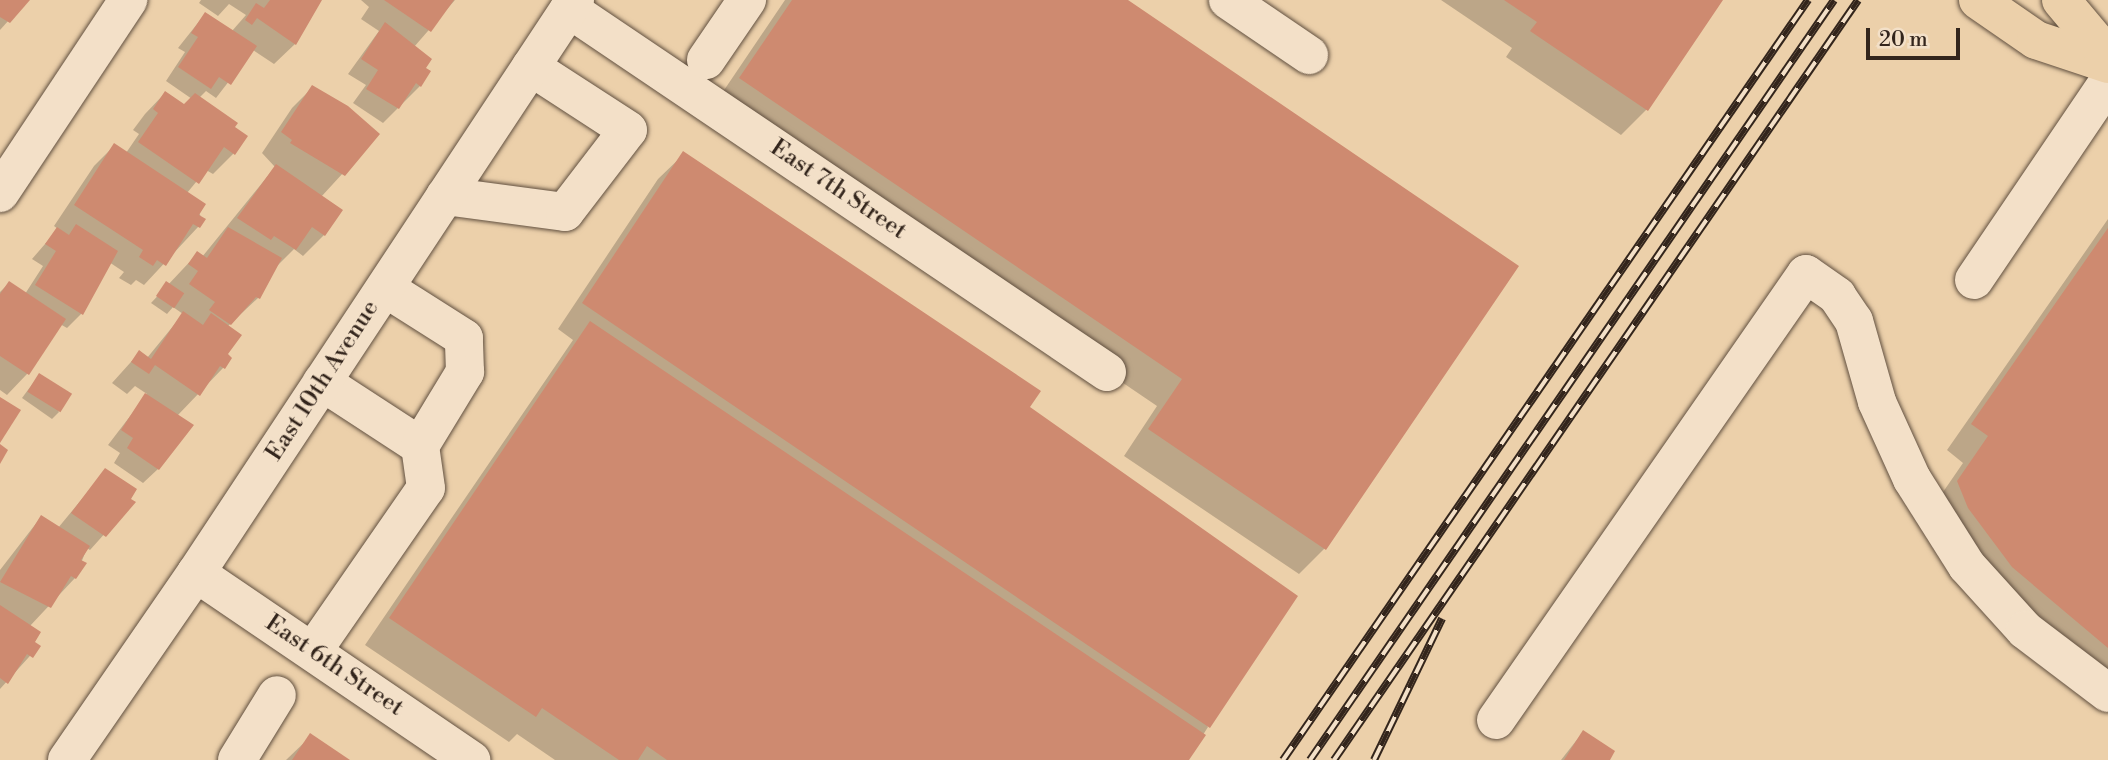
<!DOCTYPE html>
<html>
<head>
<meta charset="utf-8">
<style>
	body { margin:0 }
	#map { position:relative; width:2108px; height:760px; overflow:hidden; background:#ecd0aa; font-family:"Libre Bodoni",serif }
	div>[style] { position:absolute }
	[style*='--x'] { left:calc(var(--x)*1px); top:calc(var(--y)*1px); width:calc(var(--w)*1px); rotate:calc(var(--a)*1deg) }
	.shadow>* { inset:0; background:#0003 }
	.building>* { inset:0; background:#ce8a70; transform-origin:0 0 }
	.roads { filter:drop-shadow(0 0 2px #615040) drop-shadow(0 0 2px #615040) }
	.minor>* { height:38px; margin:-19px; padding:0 19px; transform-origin:19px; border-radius:19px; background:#f3e0c8 }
	.major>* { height:38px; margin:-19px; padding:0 19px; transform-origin:19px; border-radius:19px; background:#ecd0aa }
	.rail>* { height:8px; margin-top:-4px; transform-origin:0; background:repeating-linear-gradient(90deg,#f3e0c8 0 16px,#33251c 0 32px); box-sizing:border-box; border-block:2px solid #33251c }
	span { translate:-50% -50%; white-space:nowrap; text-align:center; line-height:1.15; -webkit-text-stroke:5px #f3e0c8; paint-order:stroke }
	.street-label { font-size:24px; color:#33251c }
	.scale { position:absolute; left:1866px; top:28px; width:94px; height:32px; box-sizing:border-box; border:4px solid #33251c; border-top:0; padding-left:9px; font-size:21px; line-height:24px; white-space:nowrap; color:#33251c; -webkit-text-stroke:5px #f3e0c8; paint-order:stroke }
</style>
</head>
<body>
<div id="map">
	<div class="shadow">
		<div style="clip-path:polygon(0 0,27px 0,0 30px)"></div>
		<div style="clip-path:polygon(201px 0,321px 0,295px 44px,274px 64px,253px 50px,216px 98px,206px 91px,199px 98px,232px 127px,233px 154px,213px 174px,206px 170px,187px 193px,203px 220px,198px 227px,144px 285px,136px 280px,131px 285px,119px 278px,124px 272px,109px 262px,81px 314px,67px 328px,60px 324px,27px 374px,7px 395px,0 390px,0 292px,9px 283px,25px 294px,43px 266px,32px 259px,58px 229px,54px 226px,94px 166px,114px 146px,126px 153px,139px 134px,133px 130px,145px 114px,165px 93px,184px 106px,192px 99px,166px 81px,185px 52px,178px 48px,205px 14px,232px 31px,246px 15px,229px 4px,218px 16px,199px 3px)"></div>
		<div style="clip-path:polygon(361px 0,455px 0,414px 47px,423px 68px,420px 86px,383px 123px,353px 103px,366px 85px,348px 74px,379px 31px,361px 19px,369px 7px)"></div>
		<div style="clip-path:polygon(785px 0,1125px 0,1516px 266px,1324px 549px,1299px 574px,1124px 456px,1157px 406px,714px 105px)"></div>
		<div style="clip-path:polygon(1441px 0,1721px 0,1646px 110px,1621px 135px,1506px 57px,1512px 48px)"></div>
		<div style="clip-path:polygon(312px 88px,378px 135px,321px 197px,324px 235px,303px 256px,294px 249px,273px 270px,258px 298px,227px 327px,223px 368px,177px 416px,158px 469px,143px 483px,114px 463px,120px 453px,108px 445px,147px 394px,135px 386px,127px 394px,112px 383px,139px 353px,147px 358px,183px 314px,173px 307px,167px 314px,151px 303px,197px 254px,202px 257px,275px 167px,262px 153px,292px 108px)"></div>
		<div style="clip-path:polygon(684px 154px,1028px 407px,1208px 727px,1187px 760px,555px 760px,517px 734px,509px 742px,365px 645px,573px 340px,558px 329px,658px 179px)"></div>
		<div style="clip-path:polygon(2108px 219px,2108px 697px,1932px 508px,1963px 463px,1947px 450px)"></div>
		<div style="clip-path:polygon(39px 375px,59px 412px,52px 419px,22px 398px)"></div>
		<div style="clip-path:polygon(105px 471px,133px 502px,90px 550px,87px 548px,75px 578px,29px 627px,33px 643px,38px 647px,0 689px,0 570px,41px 517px,58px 528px)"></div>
		<div style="clip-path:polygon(1583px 732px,1608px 760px,1561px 760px)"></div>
		<div style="clip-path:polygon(311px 736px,347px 760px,286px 760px)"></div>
	</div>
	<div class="building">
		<div style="clip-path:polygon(0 0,30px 0,10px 23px,0 17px)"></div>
		<div style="clip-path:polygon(270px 0,322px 0,296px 45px,257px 18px,252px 25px,245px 20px,256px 3px,264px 8px)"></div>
		<div style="clip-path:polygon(384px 0,454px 0,431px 32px)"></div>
		<div style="clip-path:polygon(792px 0,1128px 0,1519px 266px,1326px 550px,1148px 429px,1182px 379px,739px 78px)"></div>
		<div style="clip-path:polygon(1504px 0,1723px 0,1648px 111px,1530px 31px,1537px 22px)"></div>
		<div style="clip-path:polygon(205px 12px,257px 46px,231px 85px,219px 77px,211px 89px,178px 67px,198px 37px,191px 33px)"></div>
		<div style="clip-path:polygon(385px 22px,432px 59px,426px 68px,431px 71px,421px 87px,416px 83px,399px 109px,366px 89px,378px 70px,361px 59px)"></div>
		<div style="clip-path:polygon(312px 85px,348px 106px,380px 134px,345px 176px,290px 143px,292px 140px,281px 132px)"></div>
		<div style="clip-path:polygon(165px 91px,184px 104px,195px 93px,238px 123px,235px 127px,248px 136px,235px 155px,224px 147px,199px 184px,138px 142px,158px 113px,153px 109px)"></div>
		<div style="clip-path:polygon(114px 143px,206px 204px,199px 215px,206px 219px,200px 228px,193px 224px,166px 266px,157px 260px,153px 266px,139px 257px,143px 250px,74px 205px)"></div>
		<div style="clip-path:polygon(683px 151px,1041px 391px,1030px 407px,1298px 596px,1210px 728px,582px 303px)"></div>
		<div style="clip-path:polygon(276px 164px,343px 210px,325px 236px,312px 227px,296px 250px,274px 236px,271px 240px,237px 218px)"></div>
		<div style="clip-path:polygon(76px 224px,118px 251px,83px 315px,35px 285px,56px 251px,45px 244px,57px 227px,69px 235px)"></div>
		<div style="clip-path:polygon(228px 227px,282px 258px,260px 299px,256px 297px,231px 325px,209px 310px,215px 302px,189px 284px,198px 271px,188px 264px,197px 251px,207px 258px)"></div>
		<div style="clip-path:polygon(2108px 228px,2108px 648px,2012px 567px,1968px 508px,1957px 481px,1988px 436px,1971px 424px)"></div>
		<div style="clip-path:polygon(9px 281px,66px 319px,29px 375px,0 356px,0 294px)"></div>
		<div style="left:166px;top:281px;width:22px;height:18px;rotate:34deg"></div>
		<div style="clip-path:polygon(183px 311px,203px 325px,211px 313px,242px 335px,228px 354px,232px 358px,225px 369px,220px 366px,200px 396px,155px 365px,149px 374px,131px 362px,139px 350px,151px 359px)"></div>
		<div style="clip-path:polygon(590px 321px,1206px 735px,1189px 760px,667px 760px,647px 746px,638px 760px,619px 760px,542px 708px,536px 717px,389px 618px)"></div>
		<div style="left:39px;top:373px;width:39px;height:22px;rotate:32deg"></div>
		<div style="clip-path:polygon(145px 393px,194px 425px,159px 470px,127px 448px,133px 438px,121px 430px)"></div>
		<div style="clip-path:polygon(0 397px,21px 410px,0 443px)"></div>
		<div style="clip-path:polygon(0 444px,8px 450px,0 464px)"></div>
		<div style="clip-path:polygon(105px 468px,137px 489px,131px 499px,136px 502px,106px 537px,71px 513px)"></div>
		<div style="clip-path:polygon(41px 515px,90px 546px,81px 560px,87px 563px,76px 579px,71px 576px,51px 608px,0 582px)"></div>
		<div style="clip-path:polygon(0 605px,41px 632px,35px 642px,41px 646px,33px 658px,27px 654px,8px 684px,0 678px)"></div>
		<div style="clip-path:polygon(1583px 730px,1615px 751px,1610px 760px,1564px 760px)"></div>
		<div style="clip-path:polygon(310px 733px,350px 760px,292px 760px)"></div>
	</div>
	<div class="roads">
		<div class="minor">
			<div style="--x:1228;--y:0;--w:98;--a:34.2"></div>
			<div style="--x:569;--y:9;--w:649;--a:34.01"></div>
			<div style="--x:706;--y:60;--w:73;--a:-55.7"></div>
			<div style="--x:0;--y:193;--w:232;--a:-56.4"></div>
			<div style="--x:445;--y:196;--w:121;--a:7.6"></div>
			<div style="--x:565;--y:212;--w:103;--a:-52.5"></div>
			<div style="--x:628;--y:130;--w:116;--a:-147"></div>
			<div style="--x:1974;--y:280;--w:239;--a:-55.9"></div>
			<div style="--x:322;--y:382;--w:117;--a:33.1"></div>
			<div style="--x:196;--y:573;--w:333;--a:34.2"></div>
			<div style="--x:313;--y:651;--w:198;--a:-55.3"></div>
			<div style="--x:426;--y:488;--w:42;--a:-98.1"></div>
			<div style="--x:420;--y:446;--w:87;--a:-58.7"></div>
			<div style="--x:465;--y:372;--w:34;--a:-92"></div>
			<div style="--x:464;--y:338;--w:93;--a:-147.7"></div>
			<div style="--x:1496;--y:720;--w:543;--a:-55.2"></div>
			<div style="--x:1806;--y:274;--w:38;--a:35"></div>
			<div style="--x:1837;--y:296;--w:30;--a:56"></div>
			<div style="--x:1854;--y:321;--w:84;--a:74.1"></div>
			<div style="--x:1877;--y:402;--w:85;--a:65.6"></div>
			<div style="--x:1912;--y:479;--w:103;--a:57.7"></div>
			<div style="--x:1967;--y:566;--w:86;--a:47.8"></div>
			<div style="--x:2025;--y:630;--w:104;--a:37.2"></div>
			<div style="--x:67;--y:760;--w:227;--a:-55.4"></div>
			<div style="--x:196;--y:573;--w:687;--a:-56.52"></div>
			<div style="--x:237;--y:760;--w:76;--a:-58.4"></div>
		</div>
		<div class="major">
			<div style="--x:1978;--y:0;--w:70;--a:34.6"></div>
			<div style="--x:2036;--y:40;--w:76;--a:18.4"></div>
			<div style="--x:2061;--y:0;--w:73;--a:50"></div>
		</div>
	</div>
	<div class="rail">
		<div style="--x:1283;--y:760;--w:924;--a:-55.36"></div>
		<div style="--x:1310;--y:760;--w:923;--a:-55.41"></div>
		<div style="--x:1334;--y:760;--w:923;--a:-55.41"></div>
		<div style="--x:1374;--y:760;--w:157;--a:-64.3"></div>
	</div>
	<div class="street-label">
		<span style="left:838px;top:190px;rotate:34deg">East 7th Street</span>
		<span style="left:323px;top:381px;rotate:-57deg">East 10th Avenue</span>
		<span style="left:334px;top:666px;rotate:34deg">East 6th Street</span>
	</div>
	<div class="scale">20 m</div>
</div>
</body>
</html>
